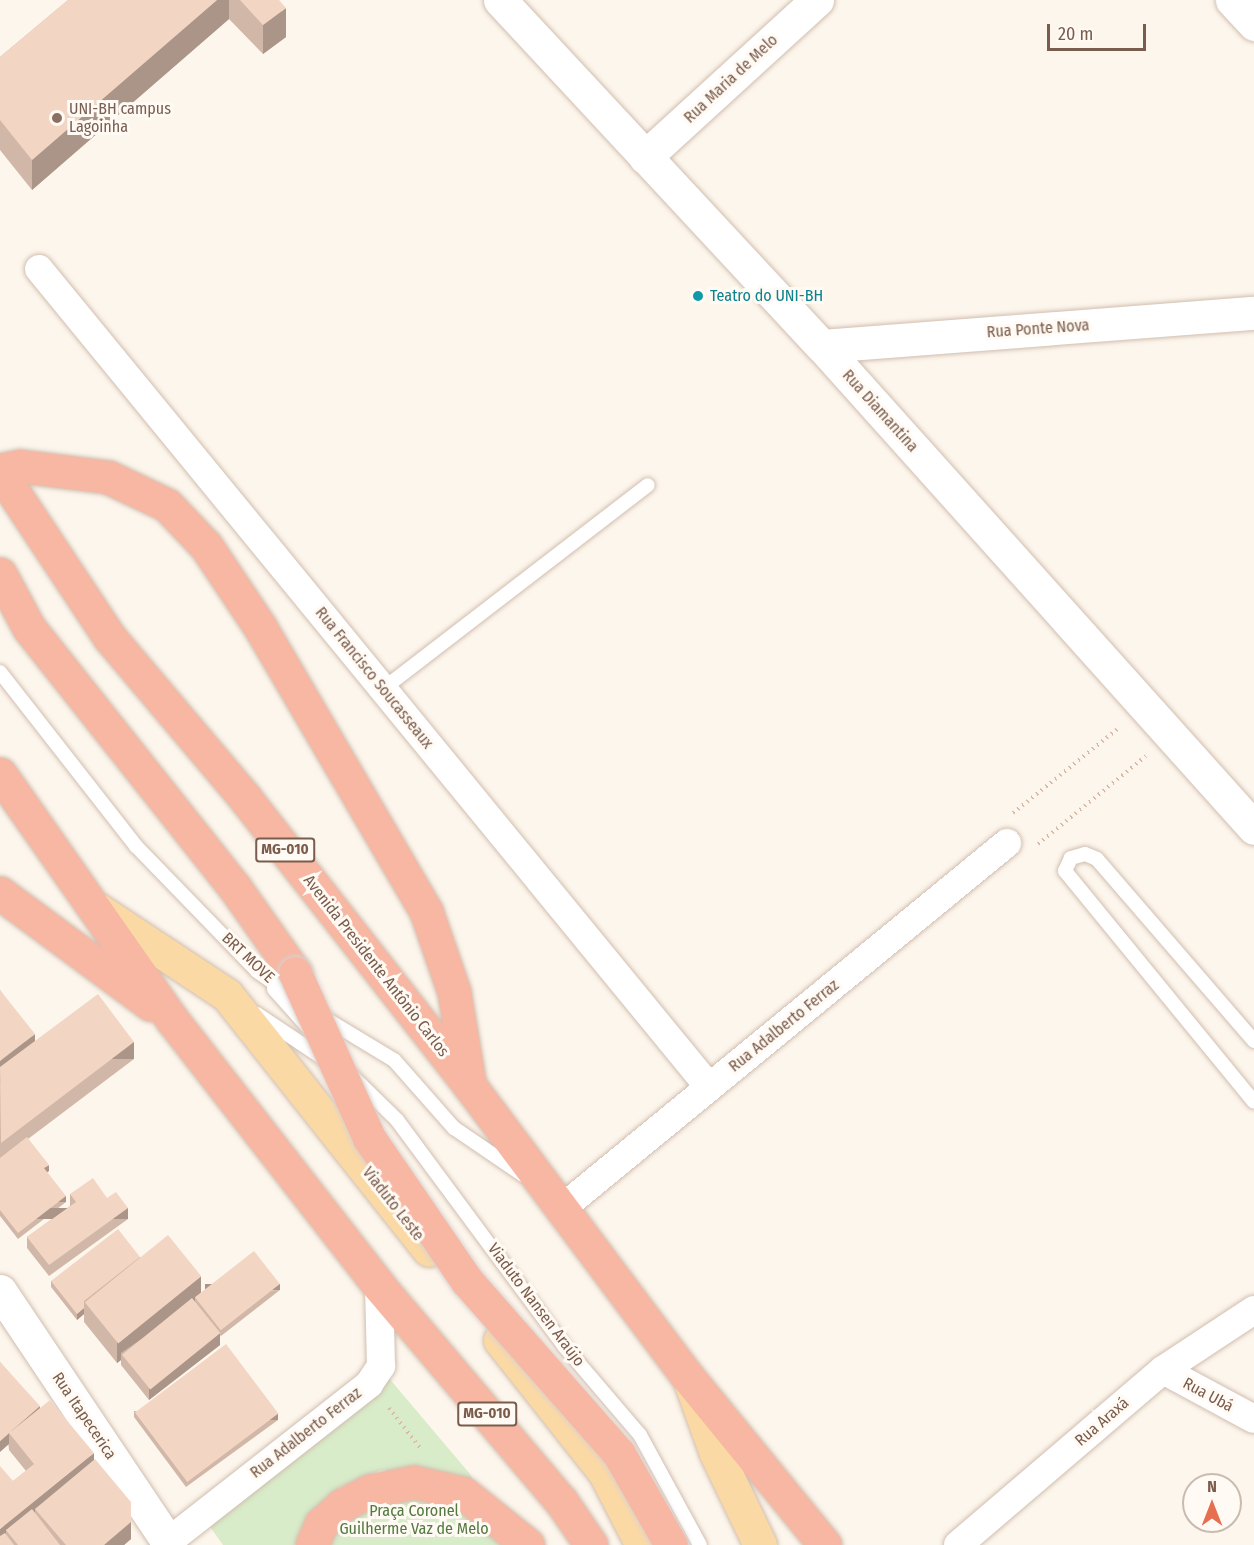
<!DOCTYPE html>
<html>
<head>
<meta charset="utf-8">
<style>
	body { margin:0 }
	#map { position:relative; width:1254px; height:1545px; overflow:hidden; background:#fdf6ec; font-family:"Fira Sans Condensed",sans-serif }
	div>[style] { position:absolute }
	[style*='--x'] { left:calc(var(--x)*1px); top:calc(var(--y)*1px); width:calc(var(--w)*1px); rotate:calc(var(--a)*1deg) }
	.green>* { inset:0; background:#d8ecc9 }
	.path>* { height:4px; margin-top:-2px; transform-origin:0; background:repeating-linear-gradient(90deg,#d9b8a5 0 1.5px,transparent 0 6px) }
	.roads { filter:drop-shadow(0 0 2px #d1beb0) drop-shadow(0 0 2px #d1beb0) }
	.lane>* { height:14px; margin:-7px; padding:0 7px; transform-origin:7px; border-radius:7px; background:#fff }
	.street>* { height:28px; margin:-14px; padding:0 14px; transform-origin:14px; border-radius:14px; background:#fff }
	.secondary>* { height:33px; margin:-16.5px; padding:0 16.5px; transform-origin:16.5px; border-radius:16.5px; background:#fff }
	.primary>* { height:33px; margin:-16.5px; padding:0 16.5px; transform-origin:16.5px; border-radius:16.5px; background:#fbd9a5 }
	.highway>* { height:33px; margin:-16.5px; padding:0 16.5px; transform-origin:16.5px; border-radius:16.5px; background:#f7b7a3 }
	.bridges { filter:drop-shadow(0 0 2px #dad1cd) drop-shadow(0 0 2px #dad1cd) }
	.highway-bridge>* { height:33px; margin:-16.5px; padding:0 16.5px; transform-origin:16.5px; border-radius:16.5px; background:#f7b7a3 }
	.wall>* { inset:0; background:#d1b7a8 }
	.shaded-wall>* { inset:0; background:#aa9588; transform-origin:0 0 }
	.building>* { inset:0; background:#f3d5c3; transform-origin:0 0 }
	.dots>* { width:16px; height:16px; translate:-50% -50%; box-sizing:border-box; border:3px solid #fffaf3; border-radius:50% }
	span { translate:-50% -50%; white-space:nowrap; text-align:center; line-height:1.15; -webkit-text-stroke:6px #fffaf3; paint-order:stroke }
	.shield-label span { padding:2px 4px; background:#fffaf3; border:2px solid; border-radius:4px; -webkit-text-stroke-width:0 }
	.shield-label { font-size:15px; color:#7a5c4d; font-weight:700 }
	.street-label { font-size:16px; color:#7a5c4d }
	.education-label { font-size:16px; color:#785e54 }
	.left { translate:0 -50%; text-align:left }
	.culture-label { font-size:16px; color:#0d838f }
	.park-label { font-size:16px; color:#537a41 }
	.north { position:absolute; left:1182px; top:1473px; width:60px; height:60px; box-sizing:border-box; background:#fffaf3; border:2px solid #cabbb1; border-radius:50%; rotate:0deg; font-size:16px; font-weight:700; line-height:24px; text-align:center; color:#7a5c4d }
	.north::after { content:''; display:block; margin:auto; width:21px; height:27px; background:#e76f51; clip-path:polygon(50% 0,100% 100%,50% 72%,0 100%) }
	.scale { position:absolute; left:1047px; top:24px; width:99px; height:27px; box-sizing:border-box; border:3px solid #7a5c4d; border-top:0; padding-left:8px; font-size:18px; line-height:21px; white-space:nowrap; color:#7a5c4d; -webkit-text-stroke:4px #fffaf3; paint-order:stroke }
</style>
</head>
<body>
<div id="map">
	<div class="green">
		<div style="clip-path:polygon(388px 1377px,470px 1474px,479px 1490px,440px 1475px,381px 1470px,340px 1487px,312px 1517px,295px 1545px,223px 1545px,206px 1521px)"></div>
		<div style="clip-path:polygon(388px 1497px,435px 1499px,465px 1512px,502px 1545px,327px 1545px,333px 1532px,356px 1512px)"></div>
	</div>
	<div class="path">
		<div style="--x:1013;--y:813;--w:137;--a:-38.8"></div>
		<div style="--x:1038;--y:844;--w:139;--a:-39.2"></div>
		<div style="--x:389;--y:1408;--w:52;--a:52"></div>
	</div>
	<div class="roads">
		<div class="lane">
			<div style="--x:0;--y:672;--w:221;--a:52"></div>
			<div style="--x:136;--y:846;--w:174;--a:45.9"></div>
			<div style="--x:257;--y:971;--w:50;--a:35.3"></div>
			<div style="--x:383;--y:689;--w:334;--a:-37.6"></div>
			<div style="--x:274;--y:989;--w:50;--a:48.3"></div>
			<div style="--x:257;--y:1014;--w:83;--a:33.7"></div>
			<div style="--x:321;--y:1016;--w:85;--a:31.1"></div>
			<div style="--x:394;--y:1060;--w:91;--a:48.6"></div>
			<div style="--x:454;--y:1128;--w:83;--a:34.3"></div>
			<div style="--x:1254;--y:1041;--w:240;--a:-130.8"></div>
			<div style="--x:1097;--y:859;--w:13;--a:-157"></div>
			<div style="--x:1085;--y:854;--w:15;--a:164"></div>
			<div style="--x:1071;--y:858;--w:14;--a:115"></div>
			<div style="--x:1065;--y:871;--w:298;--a:50.7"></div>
			<div style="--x:352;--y:1076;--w:63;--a:44.4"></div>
			<div style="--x:397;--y:1120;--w:281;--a:53.5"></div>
			<div style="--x:564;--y:1346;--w:117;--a:49.5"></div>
			<div style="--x:640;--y:1435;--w:125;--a:61.4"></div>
		</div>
		<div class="street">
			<div style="--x:39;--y:269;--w:1057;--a:50.68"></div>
			<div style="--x:561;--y:1209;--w:577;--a:-39.37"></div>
			<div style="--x:1163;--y:1370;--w:103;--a:28.3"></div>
			<div style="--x:164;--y:1545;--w:261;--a:-38.1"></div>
			<div style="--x:369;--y:1384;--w:22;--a:-56"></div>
			<div style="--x:381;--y:1366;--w:80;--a:-91.4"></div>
			<div style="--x:958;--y:1545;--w:270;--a:-40.5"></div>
			<div style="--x:1163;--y:1370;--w:109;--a:-33.4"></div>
		</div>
		<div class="secondary">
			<div style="--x:500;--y:0;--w:473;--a:47.1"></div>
			<div style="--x:822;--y:346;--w:647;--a:48.13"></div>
			<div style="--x:1232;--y:0;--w:33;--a:47"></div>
			<div style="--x:645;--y:157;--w:233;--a:-42.4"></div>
			<div style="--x:822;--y:346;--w:433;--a:-4.4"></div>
			<div style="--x:0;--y:1291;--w:306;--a:56.2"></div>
		</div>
		<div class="primary">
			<div style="--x:97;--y:909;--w:156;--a:33.5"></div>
			<div style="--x:227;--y:995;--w:325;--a:51.6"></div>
			<div style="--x:500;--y:1340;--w:169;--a:51.7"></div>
			<div style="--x:605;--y:1473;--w:81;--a:62.8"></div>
			<div style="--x:691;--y:1384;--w:73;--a:70.1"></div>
			<div style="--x:716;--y:1453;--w:102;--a:64.4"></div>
		</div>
		<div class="highway">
			<div style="--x:0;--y:470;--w:20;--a:-11"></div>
			<div style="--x:20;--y:466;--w:89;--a:7.1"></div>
			<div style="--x:108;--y:477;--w:65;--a:25.4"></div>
			<div style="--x:167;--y:505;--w:57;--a:46.4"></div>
			<div style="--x:206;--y:546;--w:97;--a:56.3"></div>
			<div style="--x:260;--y:627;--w:329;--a:59.7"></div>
			<div style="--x:426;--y:911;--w:86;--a:70.9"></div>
			<div style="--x:454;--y:992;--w:91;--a:80.5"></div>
			<div style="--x:0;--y:472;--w:199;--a:56.5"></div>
			<div style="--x:110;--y:638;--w:209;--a:49.8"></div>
			<div style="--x:245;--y:798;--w:365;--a:52"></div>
			<div style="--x:470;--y:1086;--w:362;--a:53.2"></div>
			<div style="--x:687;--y:1376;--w:218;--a:50.8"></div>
			<div style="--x:0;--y:574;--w:61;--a:61.8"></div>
			<div style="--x:29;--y:628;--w:332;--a:51.6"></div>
			<div style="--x:235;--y:888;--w:104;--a:54.8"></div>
			<div style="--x:0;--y:774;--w:302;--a:55"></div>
			<div style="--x:173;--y:1021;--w:336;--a:52.1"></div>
			<div style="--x:379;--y:1286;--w:282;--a:49.8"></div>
			<div style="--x:561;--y:1501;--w:53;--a:55.7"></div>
			<div style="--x:0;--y:893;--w:187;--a:36.5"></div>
			<div style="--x:312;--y:1545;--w:23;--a:-67"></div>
			<div style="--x:321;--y:1524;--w:28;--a:-42"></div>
			<div style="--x:342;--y:1505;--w:30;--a:-27"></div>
			<div style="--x:369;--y:1491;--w:46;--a:-11.3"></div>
			<div style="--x:414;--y:1482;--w:50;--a:12.7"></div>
			<div style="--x:463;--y:1493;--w:83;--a:38.7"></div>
		</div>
	</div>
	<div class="bridges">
		<div class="highway-bridge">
			<div style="--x:295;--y:973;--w:181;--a:65.8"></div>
			<div style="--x:369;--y:1138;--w:173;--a:55.6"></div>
			<div style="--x:467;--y:1281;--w:230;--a:48.7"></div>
			<div style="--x:619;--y:1454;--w:105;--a:60.3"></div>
		</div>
	</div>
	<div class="wall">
		<div style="clip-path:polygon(68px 0,279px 0,286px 37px,263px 54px,229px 19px,32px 190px,0 150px,0 57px)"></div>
		<div style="clip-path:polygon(0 990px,35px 1041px,134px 1059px,28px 1139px,49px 1171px,47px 1172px,66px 1202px,18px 1239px,0 1216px)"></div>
		<div style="clip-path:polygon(70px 1194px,107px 1198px,128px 1219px,49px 1276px,27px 1248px,27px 1237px,70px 1206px)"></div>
		<div style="clip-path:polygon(140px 1257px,201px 1293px,280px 1290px,221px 1336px,220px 1335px,220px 1345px,149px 1400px,121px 1365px,121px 1360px,117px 1363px,84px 1322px,84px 1314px,77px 1320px,51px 1287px,51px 1281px)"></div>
		<div style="clip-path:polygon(0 1362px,40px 1408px,94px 1460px,131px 1539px,124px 1545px,0 1545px,13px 1481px,26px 1471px,9px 1450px)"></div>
		<div style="clip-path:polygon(134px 1411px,278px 1420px,186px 1487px,134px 1417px)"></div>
	</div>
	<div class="shaded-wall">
		<div style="clip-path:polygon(217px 0,229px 0,229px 19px,32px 190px,32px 160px)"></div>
		<div style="clip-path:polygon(286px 8px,286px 37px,263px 54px,263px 25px)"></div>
		<div style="clip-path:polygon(35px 1034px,35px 1056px,0 1083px,0 1061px)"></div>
		<div style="left:134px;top:1042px;width:17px;height:167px;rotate:90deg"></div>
		<div style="clip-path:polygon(49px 1165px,49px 1171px,44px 1174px,44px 1168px)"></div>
		<div style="left:66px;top:1196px;width:6px;height:61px;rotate:90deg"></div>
		<div style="left:128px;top:1208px;width:11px;height:97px;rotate:90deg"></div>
		<div style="clip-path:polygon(201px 1276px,201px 1298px,195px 1297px,195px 1302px,121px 1353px,121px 1360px,117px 1363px,117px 1342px)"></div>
		<div style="left:280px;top:1284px;width:6px;height:75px;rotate:90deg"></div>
		<div style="clip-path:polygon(84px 1308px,84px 1314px,77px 1320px,77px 1314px)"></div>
		<div style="clip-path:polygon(220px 1333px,220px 1345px,149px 1400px,149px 1389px)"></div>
		<div style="clip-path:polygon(40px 1406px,40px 1417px,9px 1433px,9px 1444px,0 1452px,0 1441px)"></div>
		<div style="left:278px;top:1414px;width:6px;height:114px;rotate:90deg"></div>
		<div style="clip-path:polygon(94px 1453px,94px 1470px,35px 1509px,35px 1517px,6px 1530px,6px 1541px,0 1545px,0 1529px)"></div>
		<div style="clip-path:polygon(131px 1502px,131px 1539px,124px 1545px,104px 1545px)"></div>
	</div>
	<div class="building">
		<div style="clip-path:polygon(68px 0,217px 0,32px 160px,0 120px,0 57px)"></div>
		<div style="clip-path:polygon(240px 0,279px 0,286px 8px,263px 25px)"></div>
		<div style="clip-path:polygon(0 990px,35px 1034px,0 1061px)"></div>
		<div style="clip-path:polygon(98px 994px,134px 1042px,1px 1143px,0 1067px)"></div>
		<div style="clip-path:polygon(27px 1137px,49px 1165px,44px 1168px,66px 1196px,18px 1233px,0 1210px,0 1158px)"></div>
		<div style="clip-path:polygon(93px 1178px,107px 1198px,116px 1192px,128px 1208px,49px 1265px,27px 1237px,76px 1202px,70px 1194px)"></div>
		<div style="clip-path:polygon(118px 1229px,140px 1257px,84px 1301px,84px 1308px,77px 1314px,51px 1281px)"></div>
		<div style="left:168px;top:1235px;width:53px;height:107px;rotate:51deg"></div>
		<div style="left:254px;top:1251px;width:42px;height:75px;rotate:52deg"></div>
		<div style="left:192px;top:1298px;width:45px;height:90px;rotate:51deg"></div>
		<div style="left:226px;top:1344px;width:87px;height:114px;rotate:53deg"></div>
		<div style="clip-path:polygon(0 1362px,40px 1406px,0 1441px)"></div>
		<div style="clip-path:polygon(50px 1400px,94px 1453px,0 1529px,0 1466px,13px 1481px,34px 1464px,9px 1433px)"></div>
		<div style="clip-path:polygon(95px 1459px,131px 1502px,131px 1522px,104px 1545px,66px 1545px,35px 1509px)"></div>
		<div style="clip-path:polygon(32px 1509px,60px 1545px,18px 1545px,6px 1530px)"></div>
		<div style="clip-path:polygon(5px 1533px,14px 1545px,0 1545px,0 1536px)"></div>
	</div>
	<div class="dots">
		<div style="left:57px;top:118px;background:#8d6e63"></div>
		<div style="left:698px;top:296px;background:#0f9aa8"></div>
	</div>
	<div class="shield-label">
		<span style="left:285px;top:850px">MG-010</span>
		<span style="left:487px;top:1414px">MG-010</span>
	</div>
	<div class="street-label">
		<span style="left:731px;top:79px;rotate:-43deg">Rua Maria de Melo</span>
		<span style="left:1038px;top:329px;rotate:-4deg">Rua Ponte Nova</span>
		<span style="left:880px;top:411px;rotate:48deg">Rua Diamantina</span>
		<span style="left:374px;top:678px;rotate:51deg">Rua Francisco Soucasseaux</span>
		<span style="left:248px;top:958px;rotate:43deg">BRT MOVE</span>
		<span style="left:376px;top:966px;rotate:52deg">Avenida Presidente Antônio Carlos</span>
		<span style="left:784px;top:1026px;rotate:-39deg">Rua Adalberto Ferraz</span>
		<span style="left:393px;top:1204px;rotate:52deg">Viaduto Leste</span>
		<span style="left:536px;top:1305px;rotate:53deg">Viaduto Nansen Araújo</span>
		<span style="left:1208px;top:1395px;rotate:28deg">Rua Ubá</span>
		<span style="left:84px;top:1416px;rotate:56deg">Rua Itapecerica</span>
		<span style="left:1102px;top:1422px;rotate:-41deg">Rua Araxá</span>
		<span style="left:306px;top:1433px;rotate:-38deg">Rua Adalberto Ferraz</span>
	</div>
	<div class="education-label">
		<span class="left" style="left:69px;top:118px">UNI-BH campus<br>Lagoinha</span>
	</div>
	<div class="culture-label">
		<span class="left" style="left:710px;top:296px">Teatro do UNI-BH</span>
	</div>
	<div class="park-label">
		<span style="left:414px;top:1520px">Praça Coronel<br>Guilherme Vaz de Melo</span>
	</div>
	<div class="north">N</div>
	<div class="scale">20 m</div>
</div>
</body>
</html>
